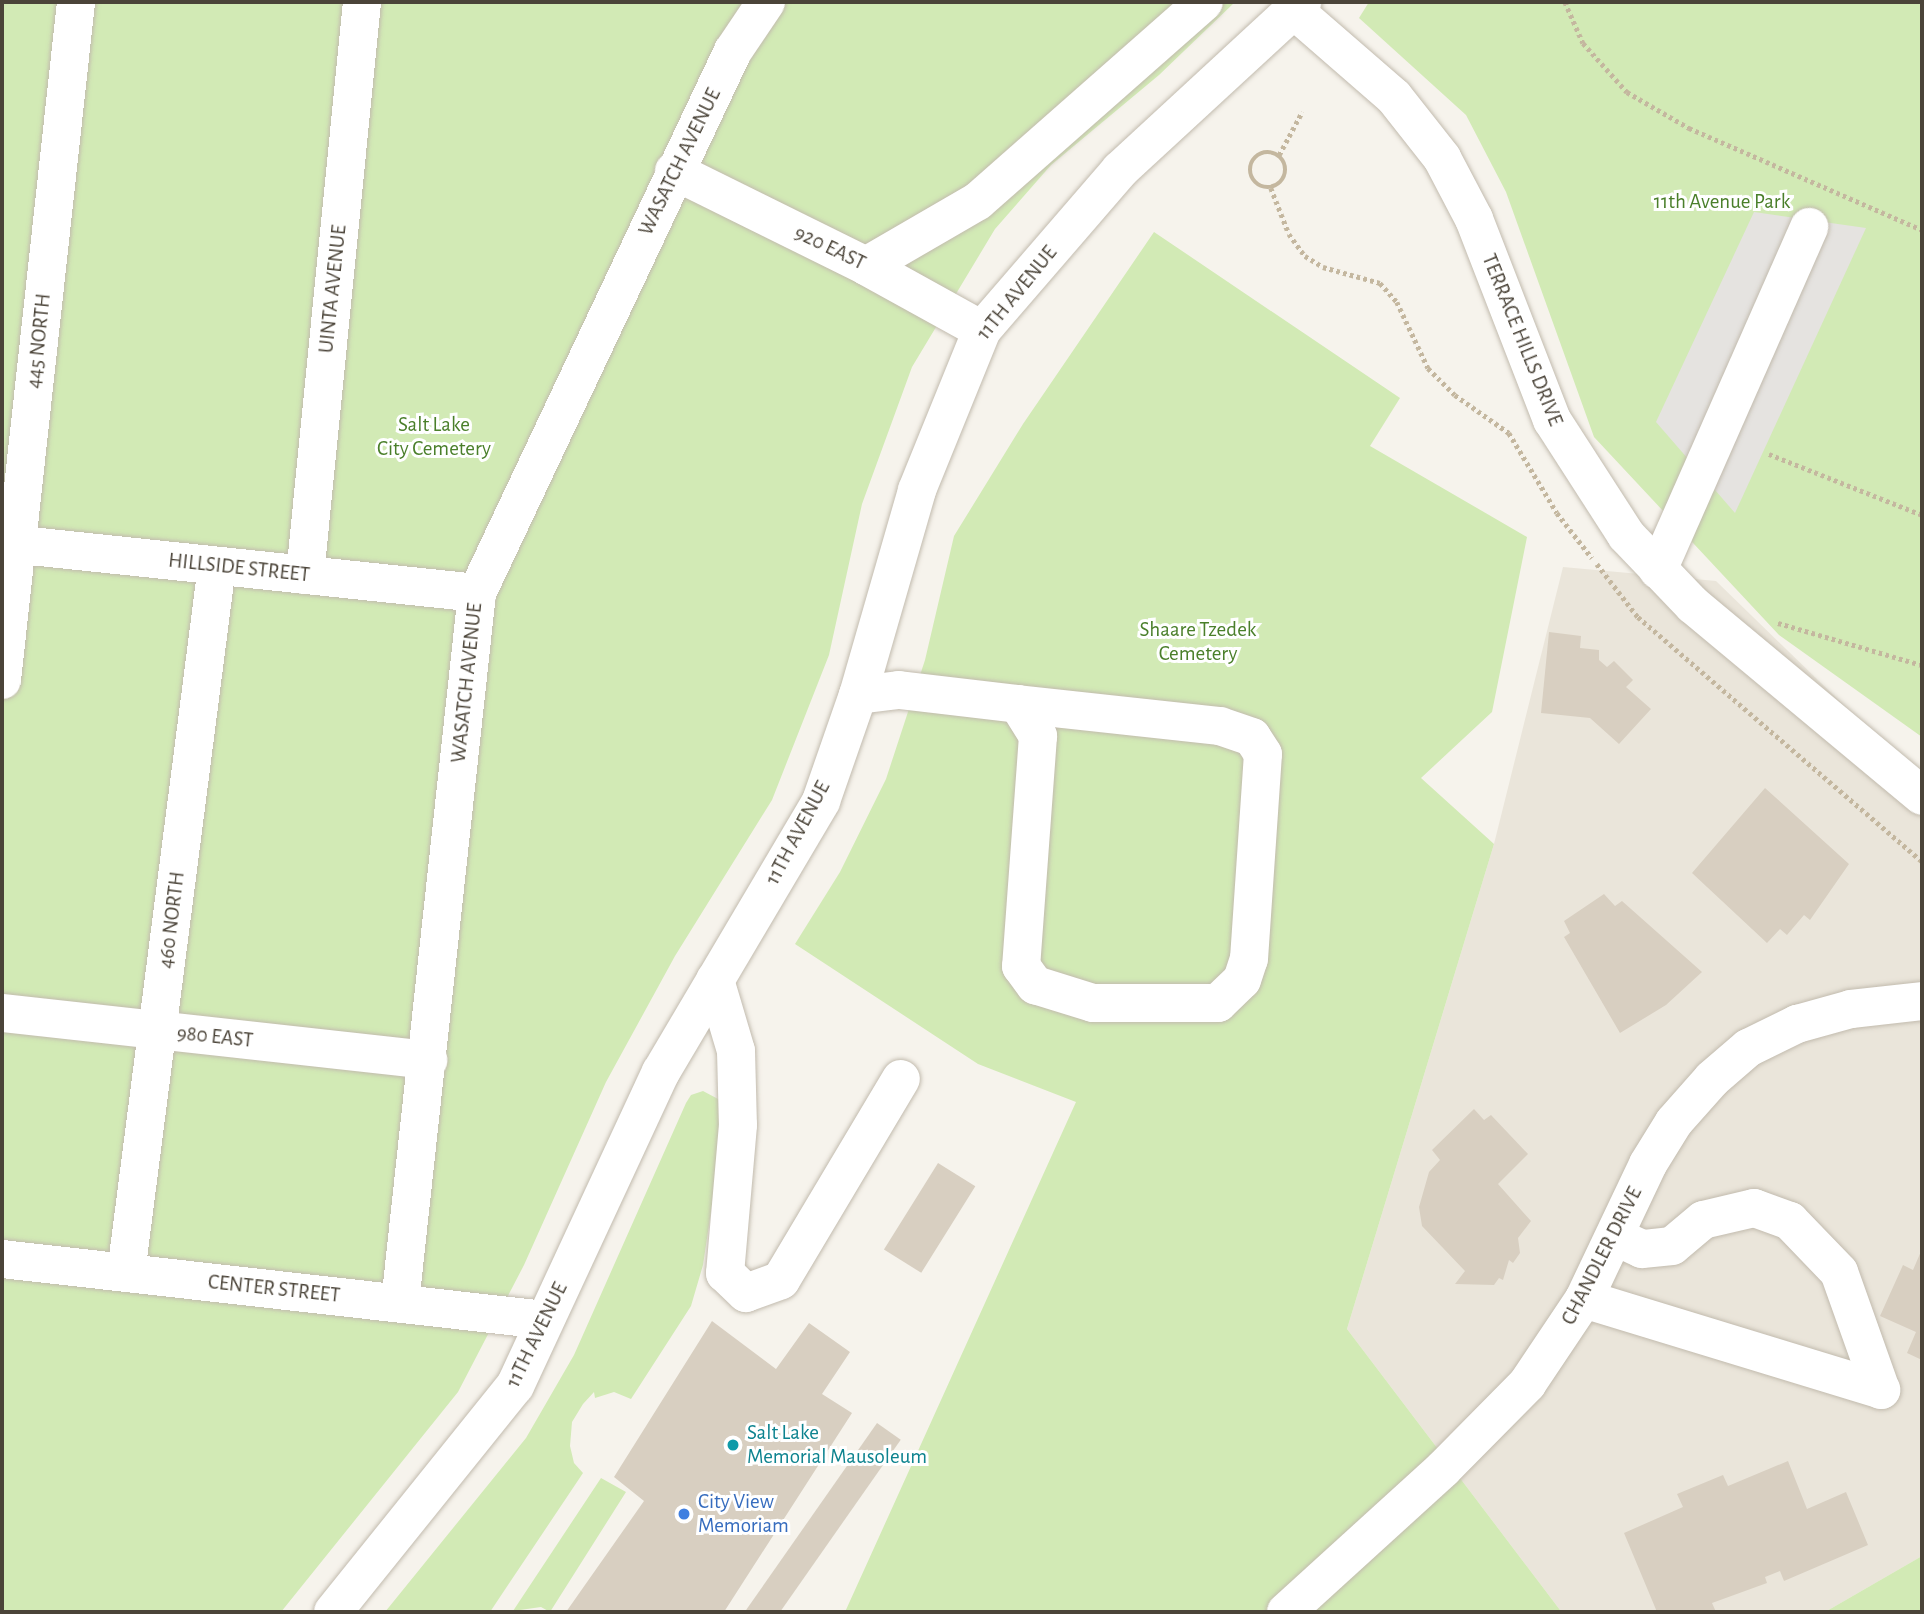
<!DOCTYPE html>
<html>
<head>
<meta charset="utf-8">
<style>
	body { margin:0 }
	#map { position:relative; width:1924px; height:1614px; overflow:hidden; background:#f6f3ec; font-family:"Alegreya Sans",sans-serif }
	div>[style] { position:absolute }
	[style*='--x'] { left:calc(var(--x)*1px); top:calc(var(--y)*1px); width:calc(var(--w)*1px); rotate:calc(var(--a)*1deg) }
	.residential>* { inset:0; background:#eae5da }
	.green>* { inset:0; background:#d2eab5 }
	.parking>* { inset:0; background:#e5e3e0 }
	.building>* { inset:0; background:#d8cfc1; transform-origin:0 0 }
	.path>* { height:4.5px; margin-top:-2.25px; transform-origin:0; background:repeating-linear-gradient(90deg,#c4b79f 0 3.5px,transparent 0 7px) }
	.path>.ring { margin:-2.25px; padding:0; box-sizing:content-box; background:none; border:4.5px solid #c4b79f; border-radius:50% }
	.roads { filter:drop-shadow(0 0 2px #c2bbae) drop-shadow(0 0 2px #c2bbae) }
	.minor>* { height:38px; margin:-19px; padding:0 19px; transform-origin:19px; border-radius:19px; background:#fff }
	.dots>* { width:19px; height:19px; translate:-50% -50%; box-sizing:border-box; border:4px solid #fff; border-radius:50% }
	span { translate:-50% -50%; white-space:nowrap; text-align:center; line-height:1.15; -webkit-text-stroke:6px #fff; paint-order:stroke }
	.street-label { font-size:21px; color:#4b4439 }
	.park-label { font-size:21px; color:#4a7f2a }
	.culture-label { font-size:21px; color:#0d838f }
	.left { translate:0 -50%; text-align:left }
	.shop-label { font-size:21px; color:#366cbe }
	.frame { position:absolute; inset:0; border:4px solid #4b4439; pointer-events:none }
</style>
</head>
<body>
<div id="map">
	<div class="residential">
		<div style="clip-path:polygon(1563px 567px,1716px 581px,1922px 781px,1922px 1556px,1825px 1612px,1560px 1610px,1347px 1329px,1494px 844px)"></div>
	</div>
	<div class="green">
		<div style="clip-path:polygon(2px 2px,1235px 2px,1159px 75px,1051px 165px,995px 229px,912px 367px,862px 504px,829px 655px,772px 800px,675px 956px,606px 1082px,524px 1265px,458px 1392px,281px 1612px,2px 1612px)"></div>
		<div style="clip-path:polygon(1369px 2px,1922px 2px,1922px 737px,1779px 635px,1594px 437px,1506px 192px,1466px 115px,1359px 18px)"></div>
		<div style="clip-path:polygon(1154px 232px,1400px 398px,1370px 446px,1527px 537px,1492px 712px,1421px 778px,1494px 844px,1347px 1329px,1560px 1610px,1567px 1612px,845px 1612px,1076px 1102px,978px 1064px,795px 944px,840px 872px,886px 779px,925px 660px,954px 536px,1023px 424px)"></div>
		<div style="clip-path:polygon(703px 1091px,720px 1100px,719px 1158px,703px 1265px,691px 1306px,631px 1399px,614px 1392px,595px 1398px,594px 1392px,583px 1404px,572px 1422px,570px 1446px,574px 1463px,583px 1473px,490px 1612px,385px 1612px,526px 1438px,574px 1355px,686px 1103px,691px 1095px)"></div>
		<div style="clip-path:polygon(601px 1478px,626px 1492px,550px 1612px,541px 1607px,513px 1611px)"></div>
		<div style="clip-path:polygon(1922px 1556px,1922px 1612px,1825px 1612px)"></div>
	</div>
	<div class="parking">
		<div style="clip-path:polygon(1754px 212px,1866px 228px,1735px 513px,1656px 422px)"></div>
	</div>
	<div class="building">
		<div style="clip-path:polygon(1549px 632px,1581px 636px,1580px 648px,1599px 650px,1599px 660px,1607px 667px,1614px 661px,1633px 680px,1626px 687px,1651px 709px,1619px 744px,1590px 718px,1541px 713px)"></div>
		<div style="clip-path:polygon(1765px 788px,1849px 864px,1810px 920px,1804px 915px,1787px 935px,1780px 929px,1767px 943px,1692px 873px)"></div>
		<div style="clip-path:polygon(1604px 894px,1615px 906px,1622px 901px,1702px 972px,1666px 1005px,1620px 1033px,1564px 937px,1570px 933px,1564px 921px)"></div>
		<div style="clip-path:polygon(1474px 1109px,1484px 1120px,1491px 1115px,1528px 1154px,1498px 1184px,1531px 1221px,1518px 1238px,1520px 1253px,1513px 1263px,1509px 1260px,1503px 1280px,1499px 1278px,1494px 1285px,1455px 1284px,1465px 1271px,1422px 1226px,1419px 1207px,1429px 1172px,1440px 1160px,1432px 1150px)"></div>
		<div style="left:938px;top:1163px;width:44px;height:102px;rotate:32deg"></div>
		<div style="clip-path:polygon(1922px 1249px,1922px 1360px,1907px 1353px,1916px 1332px,1880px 1316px,1903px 1265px,1913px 1270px)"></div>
		<div style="clip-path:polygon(712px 1321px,776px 1369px,809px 1323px,850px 1352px,822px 1394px,852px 1413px,724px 1612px,566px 1612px,644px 1501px,614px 1477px)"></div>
		<div style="left:877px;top:1423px;width:29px;height:228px;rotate:35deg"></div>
		<div style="clip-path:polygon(1788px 1461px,1807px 1509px,1846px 1492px,1868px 1545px,1784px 1581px,1780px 1571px,1765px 1577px,1767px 1583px,1712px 1603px,1716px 1612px,1657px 1612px,1624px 1533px,1683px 1507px,1677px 1494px,1723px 1475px,1728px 1486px)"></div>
	</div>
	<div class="path">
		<div style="--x:1565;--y:2;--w:45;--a:66.3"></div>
		<div style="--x:1583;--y:43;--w:66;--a:48.1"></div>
		<div style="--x:1627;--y:92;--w:72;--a:30.1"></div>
		<div style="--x:1689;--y:128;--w:254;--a:23.6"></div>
		<div class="ring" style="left:1250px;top:152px;width:31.5px;height:31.5px"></div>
		<div style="--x:1279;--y:155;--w:49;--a:-61.9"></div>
		<div style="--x:1271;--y:188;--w:49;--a:68.6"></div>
		<div style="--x:1289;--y:234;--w:27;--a:54"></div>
		<div style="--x:1305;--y:256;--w:21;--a:31"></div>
		<div style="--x:1323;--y:267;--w:59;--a:15.7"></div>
		<div style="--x:1380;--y:283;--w:25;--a:48"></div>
		<div style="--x:1397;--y:302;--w:73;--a:64.8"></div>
		<div style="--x:1428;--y:368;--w:38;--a:45"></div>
		<div style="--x:1455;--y:395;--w:66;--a:35.1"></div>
		<div style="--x:1509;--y:433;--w:93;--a:59"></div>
		<div style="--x:1557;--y:513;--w:57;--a:52.1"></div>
		<div style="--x:1769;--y:454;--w:165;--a:21.7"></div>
		<div style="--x:1597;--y:564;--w:67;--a:52.3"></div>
		<div style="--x:1638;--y:617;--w:374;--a:40.7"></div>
		<div style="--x:1778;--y:623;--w:150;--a:16.3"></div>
	</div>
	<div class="roads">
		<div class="minor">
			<div style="--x:1295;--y:11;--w:131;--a:41"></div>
			<div style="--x:1394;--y:97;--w:78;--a:51.8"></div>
			<div style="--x:1442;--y:158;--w:69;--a:62.3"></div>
			<div style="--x:1474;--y:219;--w:216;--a:68.8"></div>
			<div style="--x:1552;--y:420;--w:137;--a:57.2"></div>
			<div style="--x:1626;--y:535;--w:97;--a:46.3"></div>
			<div style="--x:1693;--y:605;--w:298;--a:39.8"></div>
			<div style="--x:674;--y:171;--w:214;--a:26.3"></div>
			<div style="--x:866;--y:266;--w:132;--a:28.9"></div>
			<div style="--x:866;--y:266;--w:129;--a:-30.1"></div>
			<div style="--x:978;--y:201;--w:301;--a:-41.4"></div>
			<div style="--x:2;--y:543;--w:478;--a:6"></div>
			<div style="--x:1658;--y:570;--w:375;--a:-66.2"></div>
			<div style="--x:305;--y:575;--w:576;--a:-84.32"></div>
			<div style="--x:2;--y:680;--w:682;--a:-83.77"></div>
			<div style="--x:858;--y:695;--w:41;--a:-7"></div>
			<div style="--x:899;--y:690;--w:120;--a:6.7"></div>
			<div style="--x:1018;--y:704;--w:38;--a:58"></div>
			<div style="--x:1038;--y:736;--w:231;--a:94.2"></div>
			<div style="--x:1021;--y:966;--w:24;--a:54"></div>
			<div style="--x:1035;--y:985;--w:61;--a:17.2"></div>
			<div style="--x:1093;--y:1003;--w:125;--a:0"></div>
			<div style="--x:1218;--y:1003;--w:33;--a:-44"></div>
			<div style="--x:1242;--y:980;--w:22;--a:-72"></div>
			<div style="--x:1249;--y:959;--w:205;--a:-86.1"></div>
			<div style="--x:1263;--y:754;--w:20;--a:-123"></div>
			<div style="--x:1252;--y:737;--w:34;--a:-161"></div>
			<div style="--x:1220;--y:726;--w:203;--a:-173.8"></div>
			<div style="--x:715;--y:980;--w:74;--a:73.5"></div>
			<div style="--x:736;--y:1051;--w:74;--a:88.5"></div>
			<div style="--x:738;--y:1125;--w:149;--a:95"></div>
			<div style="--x:725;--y:1273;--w:29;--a:44"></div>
			<div style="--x:746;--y:1293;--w:37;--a:-20"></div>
			<div style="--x:781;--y:1280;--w:234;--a:-59.2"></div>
			<div style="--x:2;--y:1013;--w:429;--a:6.3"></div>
			<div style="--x:2;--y:1259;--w:546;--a:6.41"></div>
			<div style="--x:126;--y:1273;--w:713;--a:-82.67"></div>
			<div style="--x:1584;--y:1299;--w:311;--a:17"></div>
			<div style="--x:1881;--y:1390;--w:125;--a:-109.6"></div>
			<div style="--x:1839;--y:1272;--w:71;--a:-133.9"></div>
			<div style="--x:1790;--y:1221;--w:38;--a:-160"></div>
			<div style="--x:1754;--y:1208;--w:52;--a:166.8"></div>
			<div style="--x:1703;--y:1220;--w:40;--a:140"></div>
			<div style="--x:1672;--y:1246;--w:30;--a:174"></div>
			<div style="--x:1642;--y:1249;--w:29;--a:-155"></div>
			<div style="--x:400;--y:1303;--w:714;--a:-83.81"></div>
			<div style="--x:477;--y:593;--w:599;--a:-64.72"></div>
			<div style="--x:733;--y:51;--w:59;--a:-56"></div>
			<div style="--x:333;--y:1612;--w:290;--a:-51.2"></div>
			<div style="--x:515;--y:1386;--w:346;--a:-65.1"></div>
			<div style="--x:661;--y:1072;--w:315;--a:-59.4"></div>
			<div style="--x:821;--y:801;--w:112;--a:-70.8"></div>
			<div style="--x:858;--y:695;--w:213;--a:-73.9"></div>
			<div style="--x:917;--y:490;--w:173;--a:-67.9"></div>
			<div style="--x:982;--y:330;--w:211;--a:-49.2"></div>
			<div style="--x:1120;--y:170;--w:248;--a:-42.7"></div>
			<div style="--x:1286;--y:1612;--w:212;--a:-42.3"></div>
			<div style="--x:1443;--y:1469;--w:120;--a:-45.3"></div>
			<div style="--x:1527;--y:1384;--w:102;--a:-56.2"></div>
			<div style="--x:1584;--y:1299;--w:149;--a:-64.6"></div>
			<div style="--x:1648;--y:1164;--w:49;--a:-58.2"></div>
			<div style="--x:1674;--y:1122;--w:57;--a:-48.5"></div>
			<div style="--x:1712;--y:1079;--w:48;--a:-40.7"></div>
			<div style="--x:1748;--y:1048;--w:55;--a:-26.1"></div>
			<div style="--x:1797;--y:1024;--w:56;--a:-15.5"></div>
			<div style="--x:1851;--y:1009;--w:71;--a:-6.4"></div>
		</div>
	</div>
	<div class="dots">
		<div style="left:733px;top:1445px;background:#0f9aa8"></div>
		<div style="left:684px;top:1514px;background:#3f7fe0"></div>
	</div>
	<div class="street-label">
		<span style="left:680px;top:162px;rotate:-64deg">WASATCH AVENUE</span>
		<span style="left:830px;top:248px;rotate:26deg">920 EAST</span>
		<span style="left:333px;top:289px;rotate:-84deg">UINTA AVENUE</span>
		<span style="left:1017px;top:293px;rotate:-51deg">11TH AVENUE</span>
		<span style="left:1522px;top:340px;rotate:68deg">TERRACE HILLS DRIVE</span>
		<span style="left:39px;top:341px;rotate:-84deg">445 NORTH</span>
		<span style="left:239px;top:568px;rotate:6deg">HILLSIDE STREET</span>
		<span style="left:467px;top:683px;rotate:-84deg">WASATCH AVENUE</span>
		<span style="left:798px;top:833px;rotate:-62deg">11TH AVENUE</span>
		<span style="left:172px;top:920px;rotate:-83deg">460 NORTH</span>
		<span style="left:215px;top:1037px;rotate:6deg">980 EAST</span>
		<span style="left:1602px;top:1256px;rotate:-63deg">CHANDLER DRIVE</span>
		<span style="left:274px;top:1289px;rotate:6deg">CENTER STREET</span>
		<span style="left:537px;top:1335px;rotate:-64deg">11TH AVENUE</span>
	</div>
	<div class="park-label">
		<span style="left:1722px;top:202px">11th Avenue Park</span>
		<span style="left:434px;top:437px">Salt Lake<br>City Cemetery</span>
		<span style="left:1198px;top:642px">Shaare Tzedek<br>Cemetery</span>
	</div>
	<div class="culture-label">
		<span class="left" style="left:747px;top:1445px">Salt Lake<br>Memorial Mausoleum</span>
	</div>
	<div class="shop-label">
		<span class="left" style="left:698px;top:1514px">City View<br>Memoriam</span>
	</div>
	<div class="frame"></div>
</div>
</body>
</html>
